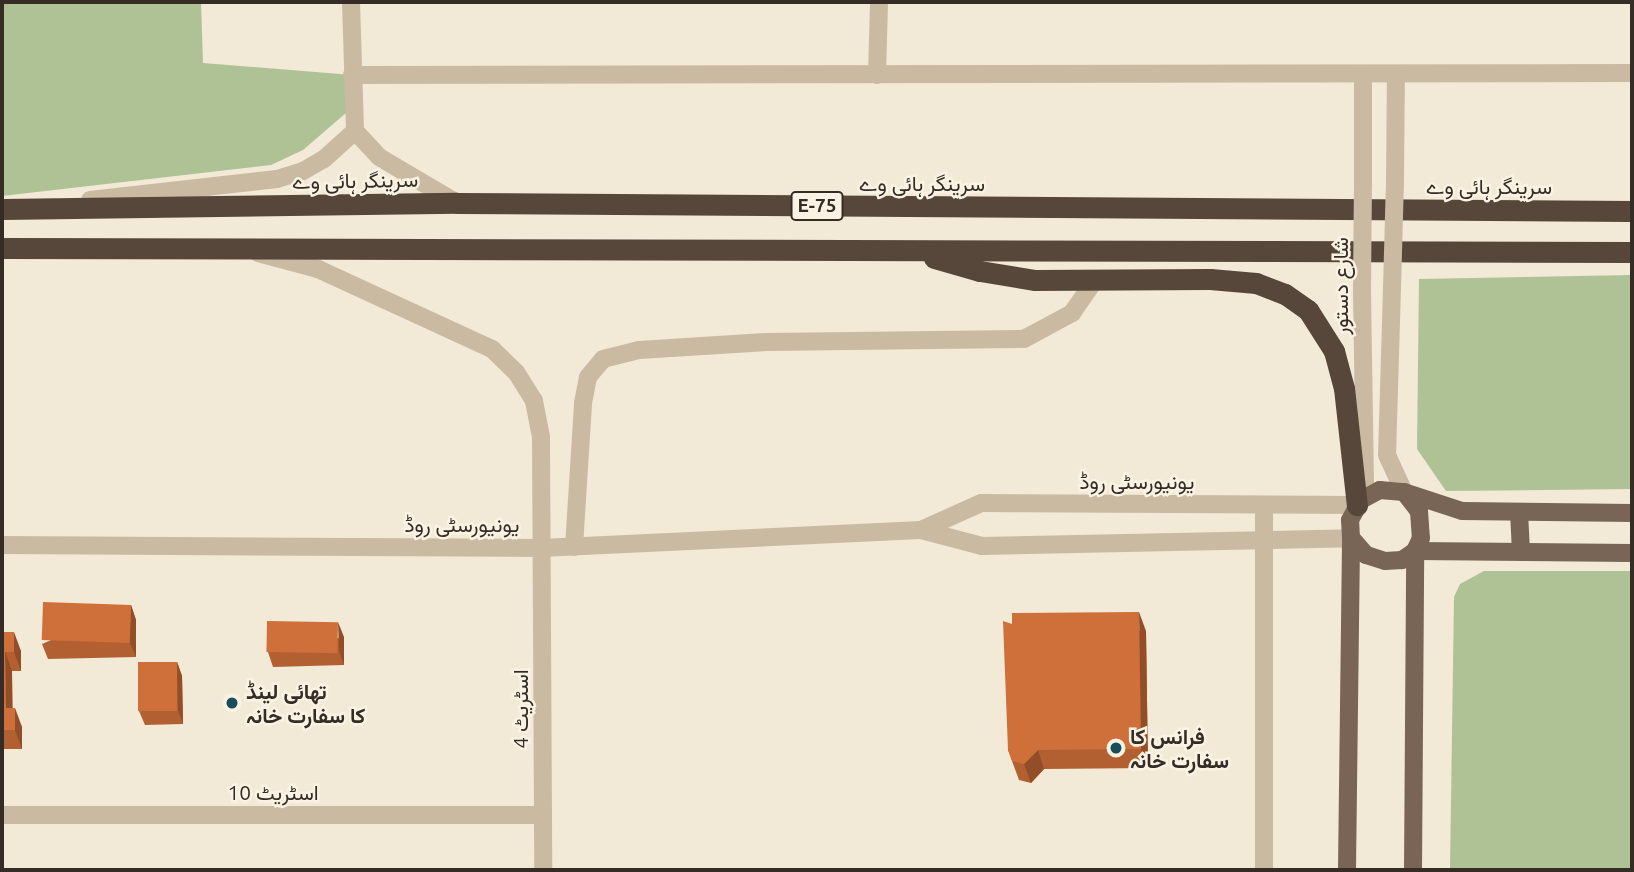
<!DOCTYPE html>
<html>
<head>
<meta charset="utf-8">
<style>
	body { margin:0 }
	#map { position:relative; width:1634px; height:872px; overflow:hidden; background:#f3e9d7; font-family:Ubuntu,Vazirmatn,sans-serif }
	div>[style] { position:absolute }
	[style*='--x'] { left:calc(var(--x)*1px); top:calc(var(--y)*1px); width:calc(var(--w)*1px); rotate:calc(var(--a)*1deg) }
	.green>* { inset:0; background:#aec296 }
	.minor>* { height:18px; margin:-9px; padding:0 9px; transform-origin:9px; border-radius:9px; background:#cbbaa2 }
	.major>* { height:18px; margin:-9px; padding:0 9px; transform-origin:9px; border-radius:9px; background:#786555 }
	.highway>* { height:21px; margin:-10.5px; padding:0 10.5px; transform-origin:10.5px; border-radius:10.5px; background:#57473b }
	.minor-bridge>* { height:18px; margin:-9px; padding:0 9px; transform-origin:9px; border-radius:9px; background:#cbbaa2 }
	.wall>* { inset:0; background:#b25f31 }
	.shaded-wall>* { inset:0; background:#914e28 }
	.building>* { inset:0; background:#cf6f39; transform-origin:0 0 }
	.dots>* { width:19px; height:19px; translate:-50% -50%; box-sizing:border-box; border:4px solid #faf2e3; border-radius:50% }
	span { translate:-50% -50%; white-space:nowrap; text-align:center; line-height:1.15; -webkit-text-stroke:5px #faf2e3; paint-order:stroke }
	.shield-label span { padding:2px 5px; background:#faf2e3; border:2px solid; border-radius:5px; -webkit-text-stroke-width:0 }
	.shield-label { font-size:19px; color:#352c25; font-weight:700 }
	.street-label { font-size:21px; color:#352c25 }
	.poi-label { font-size:21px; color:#352c25; font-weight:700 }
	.left { translate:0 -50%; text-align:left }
	.frame { position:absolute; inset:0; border:4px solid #352c25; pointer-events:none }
</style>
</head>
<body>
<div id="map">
	<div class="green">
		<div style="clip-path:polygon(2px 2px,201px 2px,203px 63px,352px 75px,346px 113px,303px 150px,271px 165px,2px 196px)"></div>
		<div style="clip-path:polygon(1632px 275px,1632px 489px,1446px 491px,1417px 449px,1419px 279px)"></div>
		<div style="clip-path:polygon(1484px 571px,1632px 571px,1632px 870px,1450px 870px,1454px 597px,1460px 584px)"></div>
	</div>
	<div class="minor">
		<div style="--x:351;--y:2;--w:129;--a:88.2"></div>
		<div style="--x:355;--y:131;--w:35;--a:47"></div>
		<div style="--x:379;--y:157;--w:91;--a:30.5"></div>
		<div style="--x:352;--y:75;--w:1280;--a:-0.09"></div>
		<div style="--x:877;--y:75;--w:73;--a:-88.4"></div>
		<div style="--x:1395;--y:181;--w:106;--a:-89.5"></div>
		<div style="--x:1363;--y:185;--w:110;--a:-90"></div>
		<div style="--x:90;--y:200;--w:188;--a:-6.4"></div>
		<div style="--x:277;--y:179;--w:27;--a:-17"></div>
		<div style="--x:303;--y:171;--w:24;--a:-30"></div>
		<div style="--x:324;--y:159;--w:42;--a:-42.1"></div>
		<div style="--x:258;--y:253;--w:62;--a:14.9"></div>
		<div style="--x:318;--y:269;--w:192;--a:24.7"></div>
		<div style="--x:492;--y:349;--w:33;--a:44"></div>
		<div style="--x:516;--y:372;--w:34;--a:58"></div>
		<div style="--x:534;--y:401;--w:37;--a:79"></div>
		<div style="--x:541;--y:437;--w:433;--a:89.7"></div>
		<div style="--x:1392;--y:288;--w:167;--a:91.7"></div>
		<div style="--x:1387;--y:455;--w:41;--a:65.3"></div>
		<div style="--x:1362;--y:292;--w:191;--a:89.1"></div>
		<div style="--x:921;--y:530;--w:66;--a:-24.2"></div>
		<div style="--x:981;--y:503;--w:376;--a:0.3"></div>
		<div style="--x:2;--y:545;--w:539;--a:0.32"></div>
		<div style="--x:541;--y:548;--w:380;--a:-2.7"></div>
		<div style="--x:921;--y:530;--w:63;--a:14.7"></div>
		<div style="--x:982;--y:546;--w:369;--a:-1.2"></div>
		<div style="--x:574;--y:547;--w:144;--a:-86.4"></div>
		<div style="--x:583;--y:403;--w:26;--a:-79"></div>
		<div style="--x:588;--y:377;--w:23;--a:-50"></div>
		<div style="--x:603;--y:359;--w:37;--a:-14"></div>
		<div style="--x:639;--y:350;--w:128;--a:-3.6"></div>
		<div style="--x:767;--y:342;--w:257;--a:-0.7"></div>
		<div style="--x:1024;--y:339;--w:55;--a:-28.4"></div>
		<div style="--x:1072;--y:313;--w:40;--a:-55.1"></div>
		<div style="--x:2;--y:815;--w:541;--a:0"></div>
		<div style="--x:1264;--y:870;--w:365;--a:-90"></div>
	</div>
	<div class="major">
		<div style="--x:1404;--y:492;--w:24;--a:52"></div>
		<div style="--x:1419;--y:511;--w:27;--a:86"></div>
		<div style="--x:1421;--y:538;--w:14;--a:115"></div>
		<div style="--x:1415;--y:551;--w:16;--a:145"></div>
		<div style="--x:1402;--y:560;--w:17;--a:177"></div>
		<div style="--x:1385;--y:561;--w:20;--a:-162"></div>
		<div style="--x:1366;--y:555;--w:23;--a:-131"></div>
		<div style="--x:1351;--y:538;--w:18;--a:-93"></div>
		<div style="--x:1350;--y:520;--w:23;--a:-61"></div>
		<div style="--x:1361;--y:500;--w:21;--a:-28"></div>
		<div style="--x:1380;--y:490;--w:24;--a:5"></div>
		<div style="--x:1404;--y:492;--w:61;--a:18.1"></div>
		<div style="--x:1462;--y:511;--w:170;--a:0.7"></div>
		<div style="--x:1519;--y:512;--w:40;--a:87.1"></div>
		<div style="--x:1347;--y:870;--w:332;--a:-89.3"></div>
		<div style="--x:1413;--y:870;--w:319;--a:-89.6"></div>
		<div style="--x:1415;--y:551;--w:217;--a:0.5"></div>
	</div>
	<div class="highway">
		<div style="--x:2;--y:209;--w:455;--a:-0.8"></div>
		<div style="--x:457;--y:203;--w:1175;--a:0.39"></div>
		<div style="--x:2;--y:248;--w:1630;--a:0.14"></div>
		<div style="--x:934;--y:258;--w:48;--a:15.8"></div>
		<div style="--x:980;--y:271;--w:56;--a:9.3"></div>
		<div style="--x:1035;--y:280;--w:175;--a:-0.3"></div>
		<div style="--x:1210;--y:279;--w:46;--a:5"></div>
		<div style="--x:1256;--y:283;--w:31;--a:21"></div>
		<div style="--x:1285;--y:294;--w:28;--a:35"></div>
		<div style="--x:1308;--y:310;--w:49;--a:57.6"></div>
		<div style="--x:1334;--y:351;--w:38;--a:75"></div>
		<div style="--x:1344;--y:388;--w:118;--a:83.7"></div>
	</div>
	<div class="minor-bridge">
		<div style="--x:1392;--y:288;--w:107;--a:-88.4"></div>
		<div style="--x:1362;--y:292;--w:107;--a:-89.5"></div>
	</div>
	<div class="wall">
		<div style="clip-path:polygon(131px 605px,136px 620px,136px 657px,48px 659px,42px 644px)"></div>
		<div style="clip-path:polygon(1012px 624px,1146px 631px,1148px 768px,1044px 769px,1031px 783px,1019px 780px,1008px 750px)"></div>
		<div style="clip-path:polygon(2px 632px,21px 651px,21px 671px,12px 671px,12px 708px,22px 727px,22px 749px,2px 749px)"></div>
		<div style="clip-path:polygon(344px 637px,344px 665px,273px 667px,268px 652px)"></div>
		<div style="clip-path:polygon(177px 662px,182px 676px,183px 724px,145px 725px,139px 711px)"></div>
	</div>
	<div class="shaded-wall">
		<div style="clip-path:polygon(131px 605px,136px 620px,136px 657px,130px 643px)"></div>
		<div style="clip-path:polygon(1139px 612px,1146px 631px,1148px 768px,1141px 749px)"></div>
		<div style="clip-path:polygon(338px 622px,344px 637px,344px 665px,339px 651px)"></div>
		<div style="clip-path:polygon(14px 632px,21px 651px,21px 671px,14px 652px)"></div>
		<div style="clip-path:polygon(5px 652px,12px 671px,13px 727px,6px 708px)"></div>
		<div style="clip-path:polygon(177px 662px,182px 676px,183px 724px,178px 710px)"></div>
		<div style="clip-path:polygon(15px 708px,22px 727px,22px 749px,15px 730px)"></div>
		<div style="clip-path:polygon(1038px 750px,1044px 769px,1031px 783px,1024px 764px)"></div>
	</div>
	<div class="building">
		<div style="left:131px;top:605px;width:38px;height:88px;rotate:92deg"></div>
		<div style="clip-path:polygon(1139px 612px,1141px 749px,1038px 750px,1024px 764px,1012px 761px,1008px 750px,1003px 621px,1012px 624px,1012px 613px)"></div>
		<div style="left:267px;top:621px;width:71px;height:31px;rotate:1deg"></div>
		<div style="clip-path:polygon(2px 632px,14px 632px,14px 652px,5px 652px,6px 708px,15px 708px,15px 730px,2px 730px)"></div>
		<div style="left:138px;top:662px;width:39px;height:49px"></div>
	</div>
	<div class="dots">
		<div style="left:232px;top:703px;background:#184d59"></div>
		<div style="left:1116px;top:748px;background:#184d59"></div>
	</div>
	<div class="shield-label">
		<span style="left:817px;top:206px">E-75</span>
	</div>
	<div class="street-label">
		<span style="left:355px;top:180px;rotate:-1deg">سرینگر ہائی وے</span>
		<span style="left:922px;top:183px">سرینگر ہائی وے</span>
		<span style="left:1489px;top:186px">سرینگر ہائی وے</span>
		<span style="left:1340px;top:286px;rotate:-90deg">شارع دستور</span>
		<span style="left:1137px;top:481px">یونیورسٹی روڈ</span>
		<span style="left:462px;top:524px">یونیورسٹی روڈ</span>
		<span style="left:520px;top:709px;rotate:-90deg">اسٹریٹ 4</span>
		<span style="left:273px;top:792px">اسٹریٹ 10</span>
	</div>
	<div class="poi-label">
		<span class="left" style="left:246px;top:703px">تھائی لینڈ<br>کا سفارت خانہ</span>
		<span class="left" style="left:1130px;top:748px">فرانس کا<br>سفارت خانہ</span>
	</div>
	<div class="frame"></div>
</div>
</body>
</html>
